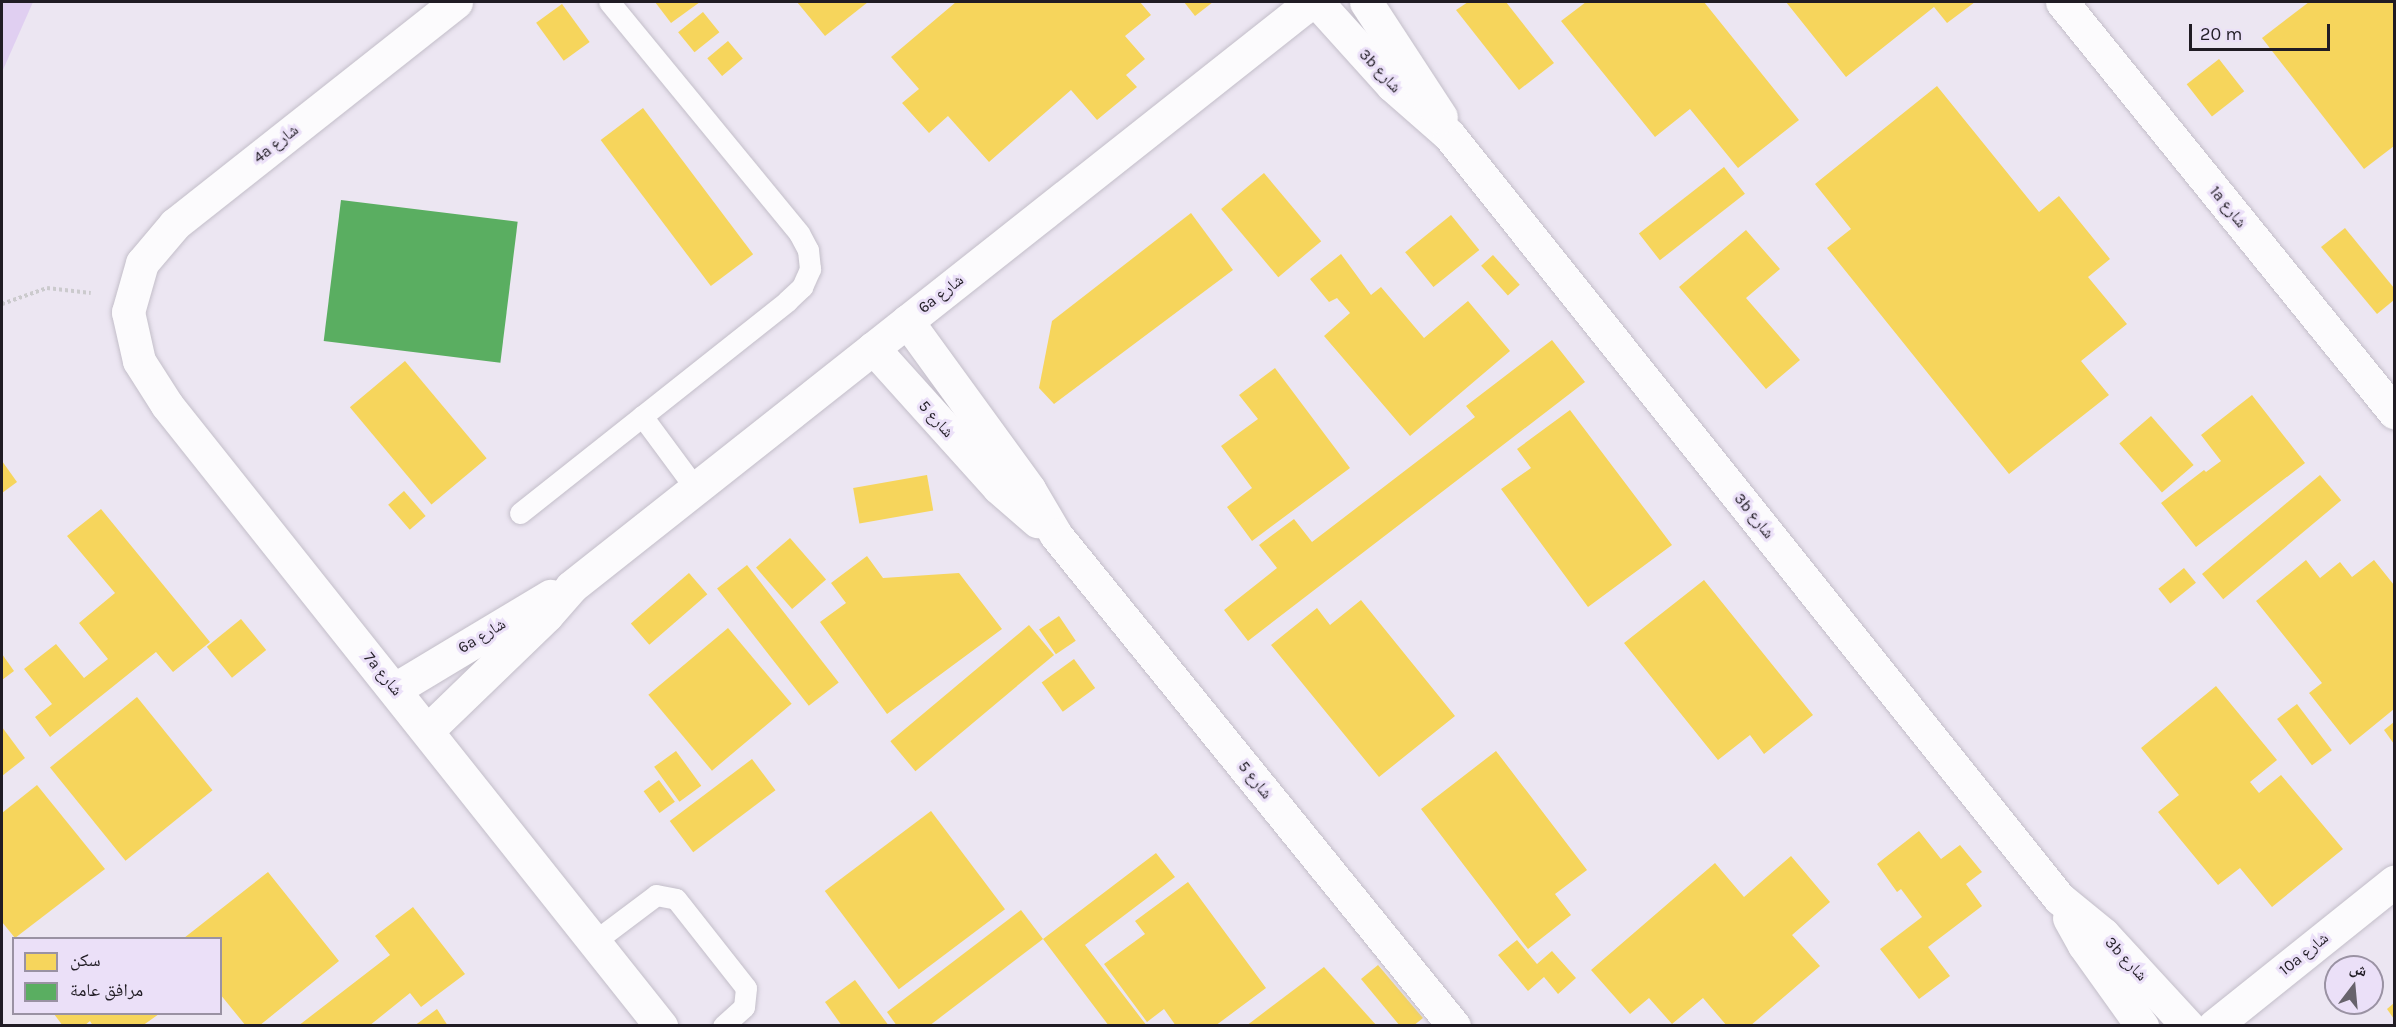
<!DOCTYPE html>
<html>
<head>
<meta charset="utf-8">
<style>
	body { margin:0 }
	#map { position:relative; width:2396px; height:1027px; overflow:hidden; background:#ece6f2; font-family:Karla,"Noto Naskh Arabic",sans-serif }
	div>[style] { position:absolute }
	[style*='--x'] { left:calc(var(--x)*1px); top:calc(var(--y)*1px); width:calc(var(--w)*1px); rotate:calc(var(--a)*1deg) }
	.green>* { inset:0; background:#e0cff1 }
	.homes>* { inset:0; background:#f6d55c; transform-origin:0 0 }
	.public>* { inset:0; background:#5aae61; transform-origin:0 0 }
	.path>* { height:4px; margin-top:-2px; transform-origin:0; background:repeating-linear-gradient(90deg,#cbcacd 0 3px,transparent 0 6px) }
	.roads { filter:drop-shadow(0 0 2px #c3bec9) drop-shadow(0 0 2px #c3bec9) }
	.service>* { height:21px; margin:-10.5px; padding:0 10.5px; transform-origin:10.5px; border-radius:10.5px; background:#fcfbfd }
	.minor>* { height:33px; margin:-16.5px; padding:0 16.5px; transform-origin:16.5px; border-radius:16.5px; background:#fcfbfd }
	span { translate:-50% -50%; white-space:nowrap; text-align:center; line-height:1.15; -webkit-text-stroke:6px #ebe0f8; paint-order:stroke }
	.street-label { font-size:16px; color:#201c24 }
	.frame { position:absolute; inset:0; border:3px solid #201c24; pointer-events:none }
	.legend { position:absolute; left:12px; top:937px; width:210px; height:78px; box-sizing:border-box; background:#ebe0f8; border:2px solid #9a92a3; margin:0; padding:8px 10px; list-style:none; font-size:18px; color:#201c24 }
	.legend li { display:flex; align-items:center; gap:12px; height:30px }
	.legend b { width:30px; border:2px solid #9a92a3 }
	.north { position:absolute; left:2324px; top:955px; width:60px; height:60px; box-sizing:border-box; background:#ebe0f8; border:2px solid #9a92a3; border-radius:50%; rotate:16deg; font-size:16px; font-weight:700; line-height:24px; text-align:center; color:#201c24 }
	.north::after { content:''; display:block; margin:auto; width:21px; height:27px; background:#67636c; clip-path:polygon(50% 0,100% 100%,50% 72%,0 100%) }
	.scale { position:absolute; left:2189px; top:24px; width:141px; height:27px; box-sizing:border-box; border:3px solid #201c24; border-top:0; padding-left:8px; font-size:18px; line-height:21px; white-space:nowrap; color:#201c24; -webkit-text-stroke:4px #ebe0f8; paint-order:stroke }
</style>
</head>
<body>
<div id="map">
	<div class="green">
		<div style="clip-path:polygon(2px 2px,33px 2px,2px 72px)"></div>
	</div>
	<div class="homes">
		<div style="clip-path:polygon(655px 2px,700px 2px,671px 23px)"></div>
		<div style="clip-path:polygon(797px 2px,868px 2px,825px 36px)"></div>
		<div style="clip-path:polygon(956px 2px,1140px 2px,1151px 15px,1125px 36px,1145px 59px,1126px 75px,1137px 87px,1097px 120px,1071px 90px,989px 162px,948px 116px,929px 133px,902px 103px,919px 89px,891px 57px)"></div>
		<div style="clip-path:polygon(1184px 2px,1213px 2px,1195px 16px)"></div>
		<div style="clip-path:polygon(1468px 2px,1506px 2px,1554px 63px,1519px 90px,1456px 10px)"></div>
		<div style="clip-path:polygon(1586px 2px,1704px 2px,1799px 120px,1738px 168px,1690px 109px,1655px 137px,1561px 21px)"></div>
		<div style="clip-path:polygon(1786px 2px,1975px 2px,1947px 23px,1934px 7px,1846px 77px)"></div>
		<div style="clip-path:polygon(2309px 2px,2394px 2px,2394px 146px,2364px 169px,2262px 38px)"></div>
		<div style="left:562px;top:4px;width:47px;height:32px;rotate:54deg"></div>
		<div style="left:703px;top:12px;width:26px;height:32px;rotate:51deg"></div>
		<div style="left:728px;top:41px;width:23px;height:27px;rotate:50deg"></div>
		<div style="left:2219px;top:59px;width:41px;height:41px;rotate:52deg"></div>
		<div style="clip-path:polygon(1937px 86px,2039px 212px,2059px 196px,2110px 259px,2088px 277px,2127px 324px,2081px 361px,2109px 395px,2009px 474px,1827px 248px,1851px 229px,1815px 184px)"></div>
		<div style="left:643px;top:108px;width:183px;height:53px;rotate:53deg"></div>
		<div style="left:1724px;top:167px;width:34px;height:108px;rotate:52deg"></div>
		<div style="left:1264px;top:173px;width:89px;height:56px;rotate:50deg"></div>
		<div style="clip-path:polygon(1191px 213px,1233px 270px,1054px 404px,1039px 388px,1052px 321px)"></div>
		<div style="left:1451px;top:215px;width:45px;height:59px;rotate:51deg"></div>
		<div style="clip-path:polygon(2345px 228px,2394px 288px,2394px 300px,2377px 314px,2321px 247px)"></div>
		<div style="clip-path:polygon(1746px 230px,1780px 269px,1746px 298px,1800px 360px,1766px 389px,1679px 287px)"></div>
		<div style="clip-path:polygon(1341px 254px,1371px 295px,1381px 287px,1424px 338px,1468px 301px,1510px 351px,1410px 436px,1324px 336px,1350px 313px,1337px 298px,1329px 302px,1310px 279px)"></div>
		<div style="left:1493px;top:255px;width:40px;height:16px;rotate:48deg"></div>
		<div style="clip-path:polygon(1552px 340px,1585px 382px,1248px 641px,1224px 610px,1277px 568px,1259px 545px,1294px 519px,1312px 542px,1475px 417px,1466px 406px)"></div>
		<div style="left:405px;top:361px;width:127px;height:72px;rotate:50deg"></div>
		<div style="clip-path:polygon(1275px 368px,1350px 468px,1252px 541px,1227px 507px,1252px 488px,1221px 446px,1258px 419px,1239px 395px)"></div>
		<div style="clip-path:polygon(2252px 395px,2305px 463px,2196px 547px,2161px 503px,2204px 470px,2206px 472px,2221px 461px,2201px 435px)"></div>
		<div style="clip-path:polygon(1570px 410px,1672px 545px,1588px 607px,1501px 489px,1531px 468px,1517px 449px)"></div>
		<div style="left:2151px;top:416px;width:65px;height:42px;rotate:49deg"></div>
		<div style="clip-path:polygon(2px 461px,17px 482px,2px 493px)"></div>
		<div style="left:927px;top:475px;width:36px;height:75px;rotate:80deg"></div>
		<div style="left:2320px;top:475px;width:33px;height:154px;rotate:50deg"></div>
		<div style="left:404px;top:491px;width:33px;height:21px;rotate:49deg"></div>
		<div style="clip-path:polygon(101px 509px,210px 642px,173px 672px,156px 652px,50px 737px,35px 717px,52px 704px,24px 669px,56px 644px,84px 678px,108px 659px,79px 623px,115px 593px,67px 536px)"></div>
		<div style="left:790px;top:538px;width:55px;height:45px;rotate:49deg"></div>
		<div style="clip-path:polygon(867px 556px,883px 578px,959px 573px,1002px 629px,887px 714px,820px 622px,846px 603px,831px 583px)"></div>
		<div style="clip-path:polygon(2306px 560px,2320px 578px,2340px 562px,2352px 577px,2374px 560px,2394px 585px,2394px 709px,2350px 745px,2309px 693px,2322px 683px,2256px 601px)"></div>
		<div style="left:747px;top:565px;width:149px;height:38px;rotate:52deg"></div>
		<div style="left:2184px;top:568px;width:19px;height:33px;rotate:51deg"></div>
		<div style="left:689px;top:573px;width:28px;height:77px;rotate:49deg"></div>
		<div style="clip-path:polygon(1704px 580px,1813px 715px,1764px 754px,1750px 735px,1718px 760px,1624px 643px)"></div>
		<div style="clip-path:polygon(1361px 600px,1455px 716px,1379px 777px,1271px 645px,1317px 608px,1330px 625px)"></div>
		<div style="left:1059px;top:616px;width:30px;height:24px;rotate:56deg"></div>
		<div style="left:241px;top:619px;width:40px;height:44px;rotate:51deg"></div>
		<div style="left:1029px;top:625px;width:39px;height:181px;rotate:50deg"></div>
		<div style="left:728px;top:628px;width:99px;height:104px;rotate:50deg"></div>
		<div style="clip-path:polygon(2px 654px,14px 671px,2px 680px)"></div>
		<div style="left:1074px;top:659px;width:36px;height:40px;rotate:54deg"></div>
		<div style="clip-path:polygon(2216px 686px,2277px 760px,2250px 782px,2259px 793px,2281px 775px,2343px 849px,2272px 907px,2240px 868px,2218px 885px,2180px 839px,2158px 812px,2179px 795px,2141px 748px)"></div>
		<div style="left:137px;top:697px;width:120px;height:112px;rotate:51deg"></div>
		<div style="left:2297px;top:704px;width:58px;height:25px;rotate:53deg"></div>
		<div style="clip-path:polygon(2394px 722px,2394px 744px,2384px 730px)"></div>
		<div style="clip-path:polygon(2px 727px,25px 758px,2px 776px)"></div>
		<div style="left:676px;top:751px;width:43px;height:27px;rotate:54deg"></div>
		<div style="clip-path:polygon(1496px 751px,1587px 870px,1555px 894px,1571px 915px,1528px 949px,1421px 809px)"></div>
		<div style="left:752px;top:759px;width:39px;height:103px;rotate:53deg"></div>
		<div style="left:659px;top:780px;width:27px;height:19px;rotate:54deg"></div>
		<div style="clip-path:polygon(37px 785px,105px 869px,15px 938px,2px 922px,2px 813px)"></div>
		<div style="left:931px;top:811px;width:123px;height:133px;rotate:53deg"></div>
		<div style="clip-path:polygon(1919px 831px,1941px 859px,1960px 845px,1982px 872px,1966px 884px,1982px 906px,1928px 947px,1950px 976px,1919px 999px,1880px 949px,1922px 917px,1901px 889px,1897px 892px,1877px 864px)"></div>
		<div style="clip-path:polygon(1156px 853px,1175px 877px,1085px 945px,1147px 1026px,1109px 1026px,1043px 939px)"></div>
		<div style="clip-path:polygon(1791px 856px,1830px 902px,1792px 935px,1820px 966px,1750px 1026px,1727px 1026px,1703px 998px,1672px 1024px,1649px 998px,1630px 1014px,1591px 970px,1715px 863px,1744px 897px)"></div>
		<div style="clip-path:polygon(268px 872px,339px 961px,259px 1026px,246px 1026px,220px 994px,220px 938px,184px 938px)"></div>
		<div style="clip-path:polygon(1188px 882px,1266px 988px,1215px 1026px,1176px 1026px,1164px 1009px,1147px 1022px,1104px 964px,1145px 934px,1135px 921px)"></div>
		<div style="clip-path:polygon(413px 907px,465px 974px,421px 1007px,410px 993px,369px 1026px,298px 1026px,390px 955px,375px 936px)"></div>
		<div style="clip-path:polygon(1021px 910px,1043px 939px,929px 1026px,897px 1026px,887px 1012px)"></div>
		<div style="clip-path:polygon(1517px 940px,1537px 964px,1552px 951px,1576px 978px,1558px 994px,1544px 977px,1528px 991px,1498px 955px)"></div>
		<div style="clip-path:polygon(1378px 965px,1423px 1018px,1413px 1026px,1400px 1026px,1361px 979px)"></div>
		<div style="clip-path:polygon(1324px 967px,1377px 1026px,1246px 1026px)"></div>
		<div style="clip-path:polygon(855px 980px,889px 1026px,842px 1026px,825px 1002px)"></div>
		<div style="clip-path:polygon(2394px 1003px,2394px 1019px,2387px 1009px)"></div>
		<div style="clip-path:polygon(437px 1009px,448px 1026px,414px 1026px)"></div>
		<div style="clip-path:polygon(54px 1014px,159px 1014px,142px 1026px,93px 1026px,90px 1021px,84px 1026px,63px 1026px)"></div>
	</div>
	<div class="public">
		<div style="left:341px;top:200px;width:178px;height:142px;rotate:7deg"></div>
	</div>
	<div class="path">
		<div style="--x:2;--y:304;--w:48;--a:-19.6"></div>
		<div style="--x:47;--y:288;--w:44;--a:6.5"></div>
	</div>
	<div class="roads">
		<div class="service">
			<div style="--x:642;--y:416;--w:91;--a:53.5"></div>
			<div style="--x:520;--y:513;--w:341;--a:-38.4"></div>
			<div style="--x:787;--y:301;--w:21;--a:-43"></div>
			<div style="--x:802;--y:287;--w:20;--a:-66"></div>
			<div style="--x:810;--y:269;--w:19;--a:-96"></div>
			<div style="--x:808;--y:250;--w:19;--a:-118"></div>
			<div style="--x:799;--y:233;--w:299;--a:-129.4"></div>
			<div style="--x:595;--y:941;--w:76;--a:-37"></div>
			<div style="--x:656;--y:895;--w:20;--a:11"></div>
			<div style="--x:676;--y:899;--w:113;--a:51.8"></div>
			<div style="--x:746;--y:988;--w:19;--a:96"></div>
			<div style="--x:744;--y:1007;--w:28;--a:138"></div>
		</div>
		<div class="minor">
			<div style="--x:456;--y:2;--w:358;--a:141.7"></div>
			<div style="--x:175;--y:224;--w:51;--a:130.2"></div>
			<div style="--x:142;--y:263;--w:51;--a:105.9"></div>
			<div style="--x:128;--y:312;--w:50;--a:77.3"></div>
			<div style="--x:139;--y:361;--w:52;--a:57.5"></div>
			<div style="--x:167;--y:405;--w:794;--a:51.5"></div>
			<div style="--x:1317;--y:2;--w:112;--a:47.9"></div>
			<div style="--x:1392;--y:85;--w:76;--a:41.3"></div>
			<div style="--x:1449;--y:135;--w:977;--a:51.36"></div>
			<div style="--x:2059;--y:898;--w:57;--a:39.3"></div>
			<div style="--x:2103;--y:934;--w:125;--a:47.3"></div>
			<div style="--x:1366;--y:2;--w:137;--a:56.9"></div>
			<div style="--x:2062;--y:2;--w:528;--a:51"></div>
			<div style="--x:907;--y:321;--w:208;--a:54"></div>
			<div style="--x:1029;--y:489;--w:53;--a:59.6"></div>
			<div style="--x:1056;--y:535;--w:632;--a:50.97"></div>
			<div style="--x:873;--y:348;--w:187;--a:48"></div>
			<div style="--x:998;--y:487;--w:52;--a:41.1"></div>
			<div style="--x:395;--y:689;--w:181;--a:-31"></div>
			<div style="--x:428;--y:730;--w:165;--a:-44"></div>
			<div style="--x:547;--y:615;--w:37;--a:-49"></div>
			<div style="--x:571;--y:587;--w:943;--a:-38.33"></div>
			<div style="--x:2069;--y:918;--w:31;--a:61"></div>
			<div style="--x:2084;--y:945;--w:100;--a:54.4"></div>
			<div style="--x:2214;--y:1026;--w:231;--a:-38.7"></div>
		</div>
	</div>
	<div class="street-label">
		<span style="left:1380px;top:71px;rotate:47deg">3b شارع</span>
		<span style="left:276px;top:144px;rotate:-38deg">4a شارع</span>
		<span style="left:2228px;top:207px;rotate:51deg">1a شارع</span>
		<span style="left:941px;top:294px;rotate:-38deg">6a شارع</span>
		<span style="left:936px;top:419px;rotate:48deg">شارع 5</span>
		<span style="left:1754px;top:516px;rotate:51deg">3b شارع</span>
		<span style="left:482px;top:636px;rotate:-31deg">6a شارع</span>
		<span style="left:383px;top:674px;rotate:51deg">7a شارع</span>
		<span style="left:1255px;top:780px;rotate:51deg">شارع 5</span>
		<span style="left:2304px;top:954px;rotate:-39deg">10a شارع</span>
		<span style="left:2126px;top:959px;rotate:47deg">3b شارع</span>
	</div>
	<div class="frame"></div>
	<ul class="legend">
	<li><b style="height:16px;background:#f6d55c"></b>سكن</li>
	<li><b style="height:16px;background:#5aae61"></b>مرافق عامة</li>
	</ul>
	<div class="north">ش</div>
	<div class="scale">20 m</div>
</div>
</body>
</html>
